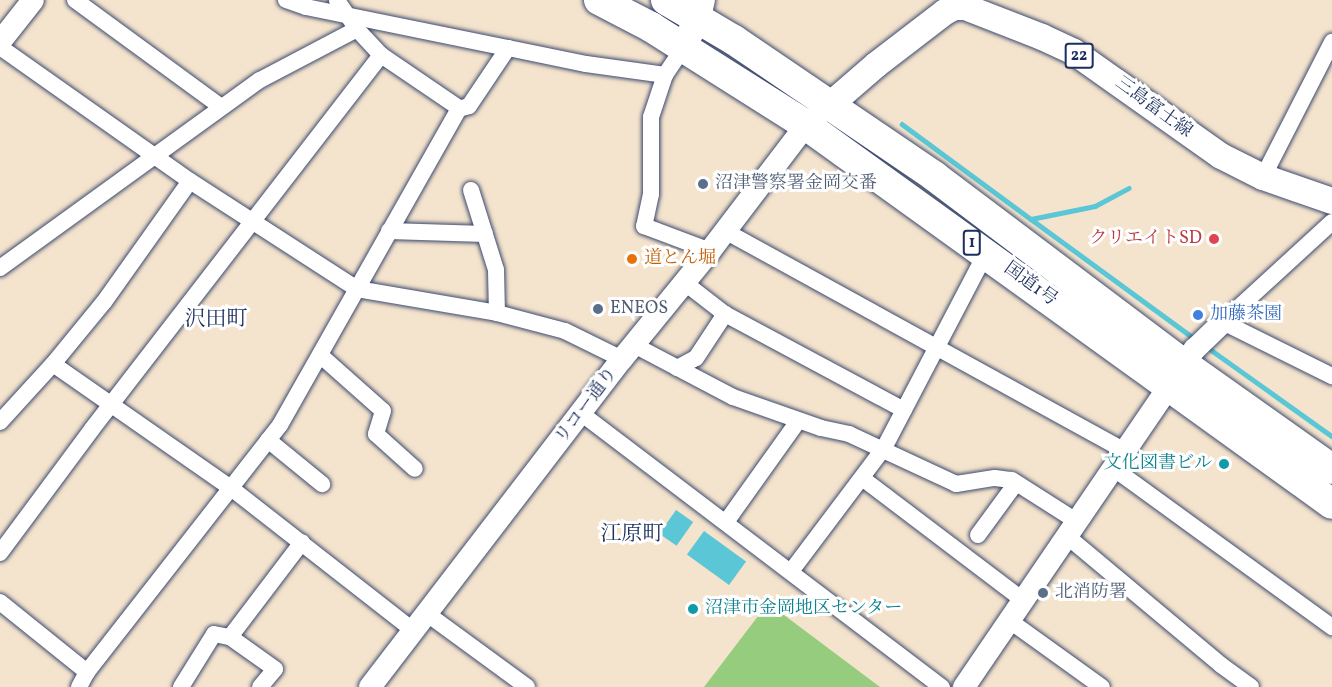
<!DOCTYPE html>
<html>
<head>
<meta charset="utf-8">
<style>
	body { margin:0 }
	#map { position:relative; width:1332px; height:687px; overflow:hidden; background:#f5e4cd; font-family:Vollkorn,"Noto Serif JP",serif }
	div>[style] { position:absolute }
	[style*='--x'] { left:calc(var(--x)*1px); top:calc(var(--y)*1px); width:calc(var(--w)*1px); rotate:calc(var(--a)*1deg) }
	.green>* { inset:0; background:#96cc7d }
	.water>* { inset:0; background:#5bc6d5; transform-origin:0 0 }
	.stream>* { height:4.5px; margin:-2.25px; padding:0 2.25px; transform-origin:2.25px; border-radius:2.25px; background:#5bc6d5 }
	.roads { filter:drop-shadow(0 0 2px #3c4a6f) drop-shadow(0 0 2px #3c4a6f) }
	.street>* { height:16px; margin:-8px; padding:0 8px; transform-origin:8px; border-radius:8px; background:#fff }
	.secondary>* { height:22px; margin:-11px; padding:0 11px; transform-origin:11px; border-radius:11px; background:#fff }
	.primary>* { height:26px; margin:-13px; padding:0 13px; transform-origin:13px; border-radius:13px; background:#fff }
	.highway>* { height:30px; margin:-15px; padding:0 15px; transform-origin:15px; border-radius:15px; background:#fff }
	.dots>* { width:16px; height:16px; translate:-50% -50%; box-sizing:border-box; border:3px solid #fff; border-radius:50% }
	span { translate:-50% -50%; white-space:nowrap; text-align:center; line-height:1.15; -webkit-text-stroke:6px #fff; paint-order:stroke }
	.shield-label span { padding:2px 4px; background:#fff; border:2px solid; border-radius:4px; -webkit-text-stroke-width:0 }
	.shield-label { font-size:16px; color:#1b2f5e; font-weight:700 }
	.street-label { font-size:18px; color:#1b2f5e }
	.service-label { font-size:18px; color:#4e5e75 }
	.left { translate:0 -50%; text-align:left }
	.health-label { font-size:18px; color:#be3a42 }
	.right { translate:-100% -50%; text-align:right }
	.food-label { font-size:18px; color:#c56008 }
	.shop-label { font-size:18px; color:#366cbe }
	.culture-label { font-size:18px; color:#0d838f }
	.quarter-label { font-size:21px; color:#1b2f5e }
</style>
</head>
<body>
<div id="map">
	<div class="green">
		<div style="clip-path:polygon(768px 603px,880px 687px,704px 687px)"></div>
	</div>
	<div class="water">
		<div style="left:676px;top:510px;width:21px;height:29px;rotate:35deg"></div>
		<div style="left:704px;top:531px;width:52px;height:29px;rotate:36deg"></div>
	</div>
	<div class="stream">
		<div style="--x:902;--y:124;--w:160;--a:36.4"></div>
		<div style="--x:1031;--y:219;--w:65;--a:-11.5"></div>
		<div style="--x:1095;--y:206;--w:38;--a:-28"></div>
		<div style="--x:1031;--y:219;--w:203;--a:36.2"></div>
		<div style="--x:1207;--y:347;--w:153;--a:35.5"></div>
	</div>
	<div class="roads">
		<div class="street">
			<div style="--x:75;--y:0;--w:181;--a:36.2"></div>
			<div style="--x:286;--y:0;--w:21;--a:19"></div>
			<div style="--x:306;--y:7;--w:206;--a:11.5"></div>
			<div style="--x:508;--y:48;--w:80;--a:11.6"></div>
			<div style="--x:586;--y:64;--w:80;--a:7.9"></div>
			<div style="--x:665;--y:75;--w:32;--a:-56"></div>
			<div style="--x:0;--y:47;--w:232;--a:35.2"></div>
			<div style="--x:190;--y:181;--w:199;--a:32.9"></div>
			<div style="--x:357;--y:289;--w:142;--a:9.7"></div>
			<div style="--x:497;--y:313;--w:70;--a:14.8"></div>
			<div style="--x:565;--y:331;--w:64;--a:26.2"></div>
			<div style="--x:665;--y:75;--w:44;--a:108.4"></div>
			<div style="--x:651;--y:117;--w:77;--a:90"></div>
			<div style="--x:651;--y:194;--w:33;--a:102"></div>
			<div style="--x:644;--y:226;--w:71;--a:20.7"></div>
			<div style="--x:458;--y:109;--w:11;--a:-15"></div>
			<div style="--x:469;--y:106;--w:70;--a:-56.1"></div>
			<div style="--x:1263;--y:177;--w:152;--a:-62.9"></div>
			<div style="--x:471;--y:190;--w:84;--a:72.6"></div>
			<div style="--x:496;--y:270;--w:43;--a:88.7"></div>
			<div style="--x:1332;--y:222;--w:148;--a:137.5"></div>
			<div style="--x:1223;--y:322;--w:122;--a:26.4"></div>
			<div style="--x:389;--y:231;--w:96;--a:1.8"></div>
			<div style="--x:725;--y:231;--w:457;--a:28.8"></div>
			<div style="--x:0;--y:268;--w:321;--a:-35.9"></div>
			<div style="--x:260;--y:80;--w:110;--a:-27.7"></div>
			<div style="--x:685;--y:283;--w:51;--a:37.8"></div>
			<div style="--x:634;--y:345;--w:112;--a:27.7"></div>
			<div style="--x:733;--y:397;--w:93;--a:19.4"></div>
			<div style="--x:821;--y:428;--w:29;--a:12"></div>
			<div style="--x:849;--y:434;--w:118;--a:25"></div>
			<div style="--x:956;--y:484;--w:39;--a:-9"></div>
			<div style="--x:995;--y:478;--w:17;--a:7"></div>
			<div style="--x:1012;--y:480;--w:78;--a:32.5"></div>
			<div style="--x:320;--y:355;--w:84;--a:41.6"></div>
			<div style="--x:383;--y:411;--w:24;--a:107"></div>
			<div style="--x:376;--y:434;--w:52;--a:41.9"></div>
			<div style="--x:53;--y:364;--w:217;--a:34.9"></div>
			<div style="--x:231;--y:488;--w:231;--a:38"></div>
			<div style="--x:677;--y:368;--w:21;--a:-28"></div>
			<div style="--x:696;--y:358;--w:53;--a:-56.6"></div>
			<div style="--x:725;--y:314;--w:203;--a:28.2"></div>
			<div style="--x:582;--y:414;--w:452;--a:37.2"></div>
			<div style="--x:0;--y:422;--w:79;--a:-47.6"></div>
			<div style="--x:53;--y:364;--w:80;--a:-50.6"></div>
			<div style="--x:104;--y:302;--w:148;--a:-54.6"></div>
			<div style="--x:268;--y:440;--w:70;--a:39.2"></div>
			<div style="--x:1113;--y:468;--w:271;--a:36"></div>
			<div style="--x:862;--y:478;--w:203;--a:37.2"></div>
			<div style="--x:726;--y:522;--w:124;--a:-54.5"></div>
			<div style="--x:978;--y:535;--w:64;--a:-53.8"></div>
			<div style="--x:1068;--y:537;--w:199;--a:39.9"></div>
			<div style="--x:1221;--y:665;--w:37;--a:36"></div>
			<div style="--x:0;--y:553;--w:154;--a:-53.4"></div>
			<div style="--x:92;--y:429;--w:473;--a:-52.3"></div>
			<div style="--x:792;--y:570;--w:153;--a:-53"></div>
			<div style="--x:884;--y:448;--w:220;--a:-62.4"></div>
			<div style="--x:0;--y:602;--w:112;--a:38.8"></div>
			<div style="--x:426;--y:613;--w:125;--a:36.2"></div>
			<div style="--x:1010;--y:621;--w:113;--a:35.7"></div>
			<div style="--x:79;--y:687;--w:17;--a:-62"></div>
			<div style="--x:87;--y:672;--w:313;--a:-52"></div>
			<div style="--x:280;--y:425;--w:364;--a:-60.5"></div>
			<div style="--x:459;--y:108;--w:94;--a:-145.8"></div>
			<div style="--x:381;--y:55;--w:35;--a:-133"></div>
			<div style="--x:357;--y:29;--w:35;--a:-125"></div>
			<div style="--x:181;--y:687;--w:62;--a:-58.1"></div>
			<div style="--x:214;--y:634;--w:16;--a:11"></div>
			<div style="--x:260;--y:687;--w:23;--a:-50"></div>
			<div style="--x:275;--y:669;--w:55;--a:-144.6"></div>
			<div style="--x:230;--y:637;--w:119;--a:-52.8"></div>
		</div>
		<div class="secondary">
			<div style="--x:0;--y:42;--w:53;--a:-51.8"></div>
			<div style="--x:370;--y:687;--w:414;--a:-52.5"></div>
			<div style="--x:622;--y:359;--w:139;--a:-50.8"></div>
			<div style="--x:710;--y:251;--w:158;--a:-52.7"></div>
			<div style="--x:806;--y:125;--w:16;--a:-40"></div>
			<div style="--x:964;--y:687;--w:409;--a:-55.7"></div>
			<div style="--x:1195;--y:349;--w:39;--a:-44"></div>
		</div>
		<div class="primary">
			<div style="--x:683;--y:48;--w:34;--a:-64"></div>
			<div style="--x:698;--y:17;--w:17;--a:-77"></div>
			<div style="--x:831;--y:104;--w:60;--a:-40.9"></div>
			<div style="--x:876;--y:65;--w:87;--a:-37.5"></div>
			<div style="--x:945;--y:12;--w:11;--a:-27"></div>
			<div style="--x:955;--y:7;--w:10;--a:0"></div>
			<div style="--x:965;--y:7;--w:83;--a:21.3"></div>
			<div style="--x:1042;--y:37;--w:35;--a:25"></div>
			<div style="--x:1074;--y:52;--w:180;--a:35.3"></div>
			<div style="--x:1221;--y:156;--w:47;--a:26.6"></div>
			<div style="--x:1263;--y:177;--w:73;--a:19.2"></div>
		</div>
		<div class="highway">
			<div style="--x:599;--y:0;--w:59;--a:27.4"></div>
			<div style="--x:651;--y:27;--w:183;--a:32.3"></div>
			<div style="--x:806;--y:125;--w:648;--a:35.77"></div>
			<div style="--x:666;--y:0;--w:79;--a:30.5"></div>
			<div style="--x:734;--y:40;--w:242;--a:34.2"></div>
			<div style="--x:934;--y:176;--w:314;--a:37"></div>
			<div style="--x:1185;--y:365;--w:180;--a:35.3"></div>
		</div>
	</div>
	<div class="dots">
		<div style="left:703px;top:184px;background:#5c6f8a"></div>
		<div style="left:1214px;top:239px;background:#e0444e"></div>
		<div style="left:632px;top:259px;background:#e8710a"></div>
		<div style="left:598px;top:309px;background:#5c6f8a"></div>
		<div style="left:1198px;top:315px;background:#3f7fe0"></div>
		<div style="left:1224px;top:464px;background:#0f9aa8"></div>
		<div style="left:1043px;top:593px;background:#5c6f8a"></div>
		<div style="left:693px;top:609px;background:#0f9aa8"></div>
	</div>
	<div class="shield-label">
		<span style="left:1079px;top:56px">22</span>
		<span style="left:972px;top:243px">1</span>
	</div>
	<div class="street-label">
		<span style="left:1153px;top:108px;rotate:36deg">三島富士線</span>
		<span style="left:1030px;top:285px;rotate:36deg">国道1号</span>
		<span style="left:587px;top:406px;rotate:-53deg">リコー通り</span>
	</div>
	<div class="service-label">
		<span class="left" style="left:715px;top:184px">沼津警察署金岡交番</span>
		<span class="left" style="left:610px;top:309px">ENEOS</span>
		<span class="left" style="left:1055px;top:593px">北消防署</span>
	</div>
	<div class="health-label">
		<span class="right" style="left:1202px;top:239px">クリエイトSD</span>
	</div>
	<div class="food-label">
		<span class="left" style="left:644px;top:259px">道とん堀</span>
	</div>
	<div class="shop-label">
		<span class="left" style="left:1210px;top:315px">加藤茶園</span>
	</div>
	<div class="culture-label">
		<span class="right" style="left:1212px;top:464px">文化図書ビル</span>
		<span class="left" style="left:705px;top:609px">沼津市金岡地区センター</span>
	</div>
	<div class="quarter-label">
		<span style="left:216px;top:320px">沢田町</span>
		<span style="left:632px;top:535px">江原町</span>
	</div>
</div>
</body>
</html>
